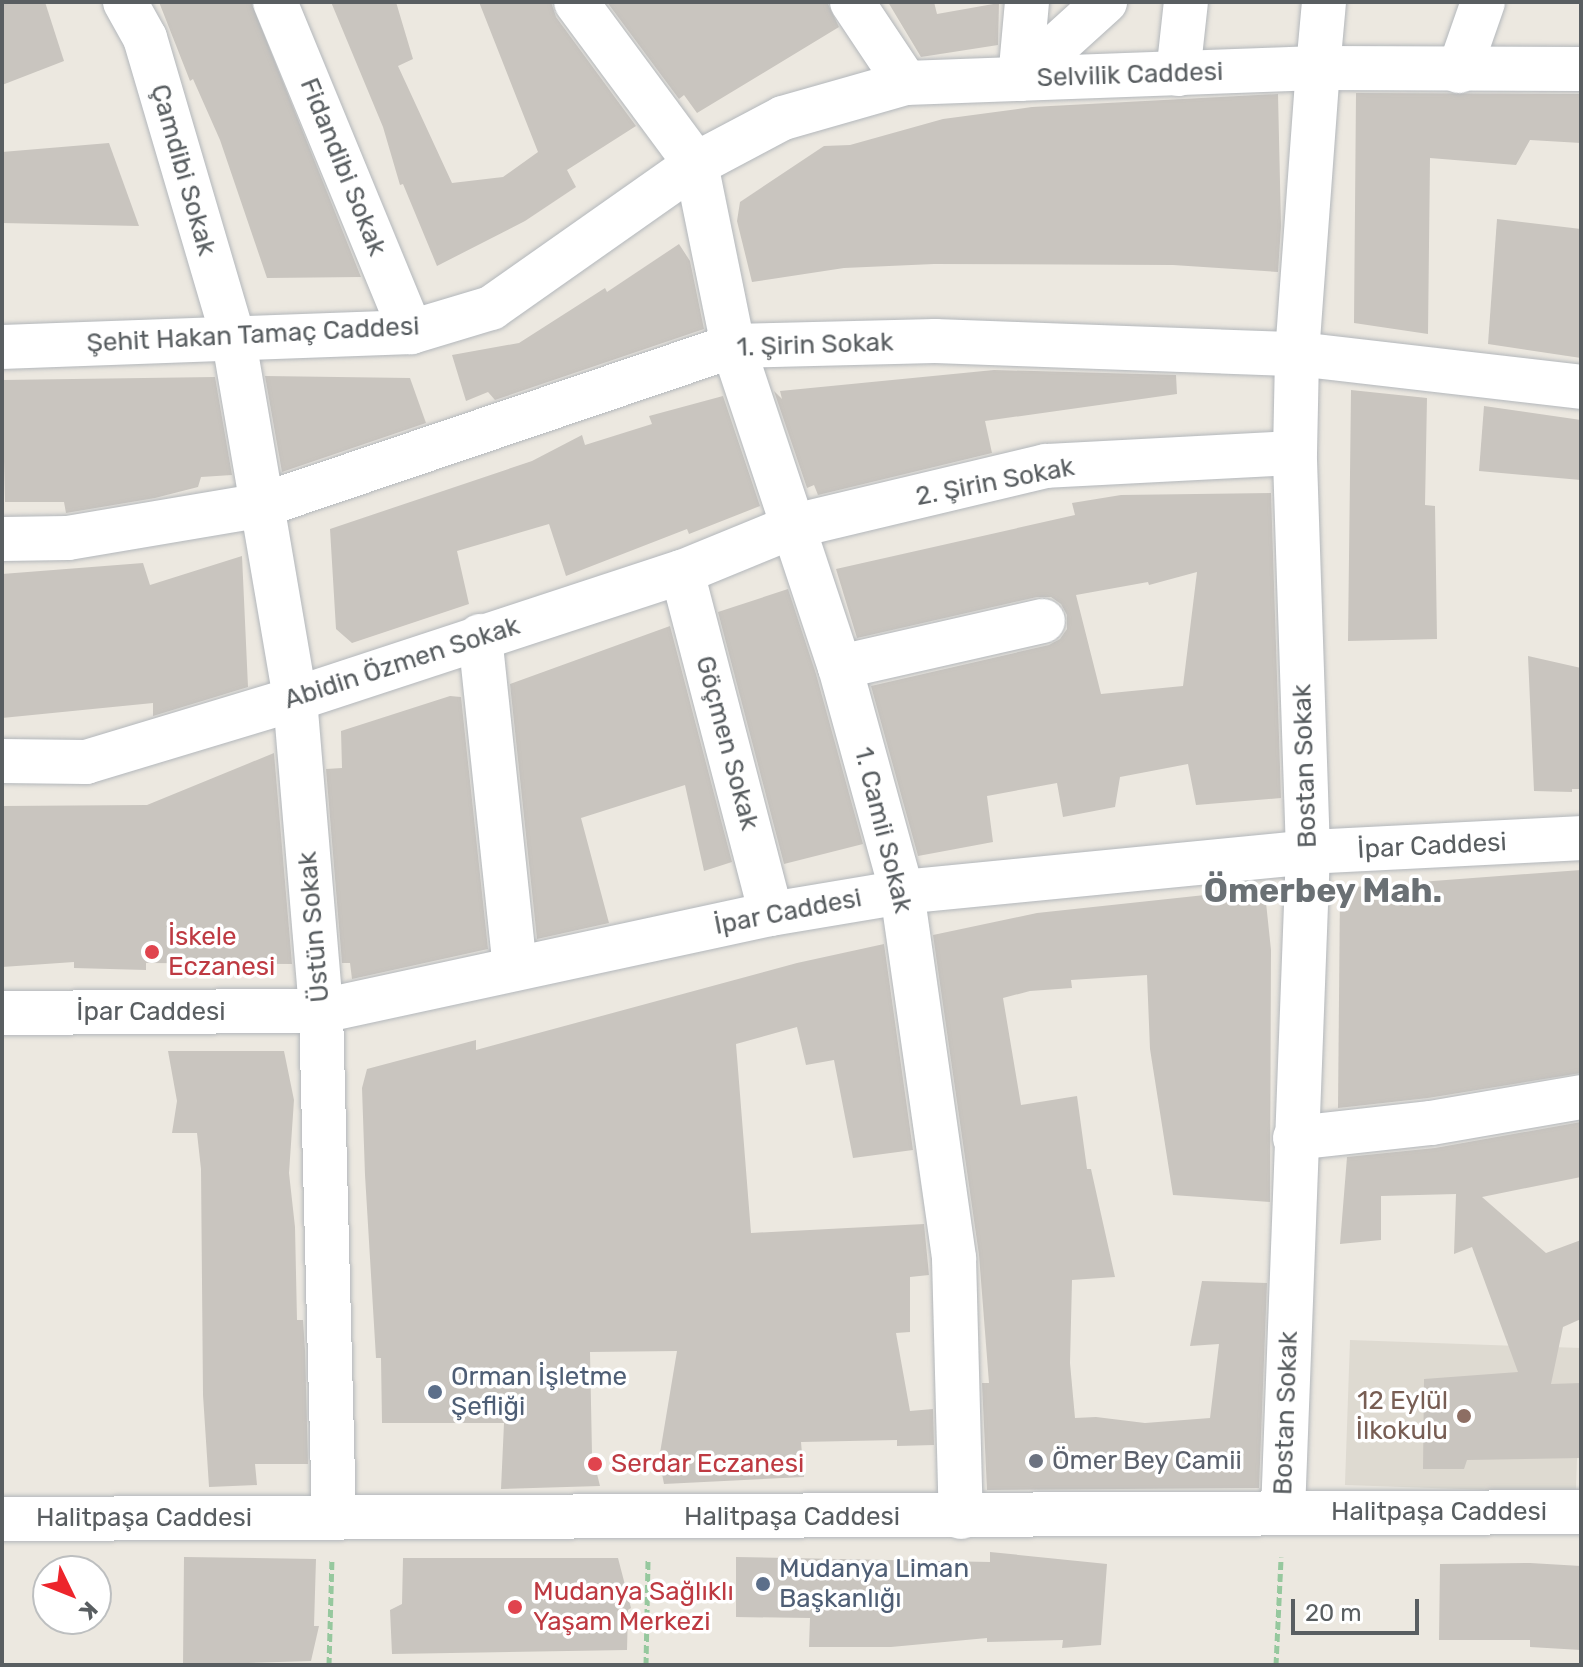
<!DOCTYPE html>
<html>
<head>
<meta charset="utf-8">
<style>
	body { margin:0 }
	#map { position:relative; width:1583px; height:1667px; overflow:hidden; background:#ece8e0; font-family:Rubik,sans-serif }
	div>[style] { position:absolute }
	[style*='--x'] { left:calc(var(--x)*1px); top:calc(var(--y)*1px); width:calc(var(--w)*1px); rotate:calc(var(--a)*1deg) }
	.education>* { inset:0; background:#dedad1; transform-origin:0 0 }
	.building>* { inset:0; background:#c9c5bf }
	.path>* { height:5px; margin-top:-2.5px; transform-origin:0; background:repeating-linear-gradient(90deg,#96c89e 0 8px,transparent 0 12px) }
	.roads { filter:drop-shadow(0 0 2px #b3b7bb) drop-shadow(0 0 2px #b3b7bb) }
	.street>* { height:44px; margin:-22px; padding:0 22px; transform-origin:22px; border-radius:22px; background:#fff }
	.secondary>* { height:44px; margin:-22px; padding:0 22px; transform-origin:22px; border-radius:22px; background:#fff }
	.dots>* { width:22px; height:22px; translate:-50% -50%; box-sizing:border-box; border:4px solid #fff; border-radius:50% }
	span { translate:-50% -50%; white-space:nowrap; text-align:center; line-height:1.15; -webkit-text-stroke:7px #fff; paint-order:stroke }
	.street-label { font-size:26px; color:#595e61 }
	.health-label { font-size:26px; color:#be3a42 }
	.left { translate:0 -50%; text-align:left }
	.service-label { font-size:26px; color:#4e5e75 }
	.education-label { font-size:26px; color:#785e54 }
	.right { translate:-100% -50%; text-align:right }
	.worship-label { font-size:26px; color:#5b616d }
	.district-label { font-size:34px; color:#6a7074; font-weight:700 }
	.frame { position:absolute; inset:0; border:4px solid #595e61; pointer-events:none }
	.north { position:absolute; left:32px; top:1555px; width:80px; height:80px; box-sizing:border-box; background:#fff; border:2px solid #bdbfc0; border-radius:50%; rotate:133deg; font-size:22px; font-weight:700; line-height:32px; text-align:center; color:#595e61 }
	.north::after { content:''; display:block; margin:auto; width:28px; height:36px; background:#ed252c; clip-path:polygon(50% 0,100% 100%,50% 72%,0 100%) }
	.scale { position:absolute; left:1291px; top:1599px; width:128px; height:36px; box-sizing:border-box; border:4px solid #595e61; border-top:0; padding-left:10px; font-size:24px; line-height:28px; white-space:nowrap; color:#595e61; -webkit-text-stroke:6px #fff; paint-order:stroke }
</style>
</head>
<body>
<div id="map">
	<div class="education">
		<div style="left:1350px;top:1340px;width:231px;height:145px;rotate:2deg"></div>
	</div>
	<div class="building">
		<div style="clip-path:polygon(2px 2px,45px 2px,64px 61px,2px 85px)"></div>
		<div style="clip-path:polygon(159px 2px,251px 2px,361px 277px,267px 278px,220px 140px,193px 79px,190px 81px)"></div>
		<div style="clip-path:polygon(331px 2px,396px 2px,413px 59px,398px 66px,452px 183px,503px 177px,538px 152px,479px 2px,551px 2px,556px 17px,636px 126px,567px 170px,576px 187px,525px 221px,437px 266px,403px 184px,400px 185px,383px 127px)"></div>
		<div style="clip-path:polygon(607px 2px,827px 2px,839px 27px,697px 113px,684px 95px,679px 99px)"></div>
		<div style="clip-path:polygon(888px 2px,934px 2px,937px 14px,999px 3px,998px 45px,921px 57px)"></div>
		<div style="clip-path:polygon(1356px 93px,1581px 94px,1581px 143px,1530px 140px,1516px 165px,1430px 158px,1428px 334px,1354px 323px)"></div>
		<div style="clip-path:polygon(1278px 94px,1281px 226px,1278px 272px,1173px 265px,934px 264px,844px 268px,752px 282px,737px 221px,740px 202px,824px 146px,850px 145px,943px 119px,1032px 107px)"></div>
		<div style="clip-path:polygon(109px 143px,139px 226px,2px 223px,2px 152px)"></div>
		<div style="clip-path:polygon(1497px 219px,1581px 229px,1581px 358px,1488px 344px)"></div>
		<div style="clip-path:polygon(679px 244px,690px 261px,704px 329px,495px 400px,488px 392px,466px 401px,452px 355px,519px 343px,605px 288px,607px 292px)"></div>
		<div style="clip-path:polygon(994px 370px,1176px 375px,1177px 394px,985px 421px,992px 453px,818px 495px,814px 485px,807px 488px,774px 391px,782px 399px,780px 391px)"></div>
		<div style="clip-path:polygon(265px 376px,410px 378px,426px 423px,282px 472px)"></div>
		<div style="clip-path:polygon(215px 377px,232px 475px,201px 477px,198px 487px,155px 498px,66px 513px,64px 502px,5px 502px,2px 380px)"></div>
		<div style="clip-path:polygon(1351px 390px,1427px 398px,1425px 505px,1435px 506px,1437px 639px,1348px 641px)"></div>
		<div style="clip-path:polygon(723px 396px,760px 506px,689px 534px,687px 529px,566px 576px,549px 524px,457px 551px,469px 604px,352px 643px,336px 629px,330px 529px,532px 461px,582px 435px,585px 445px,652px 424px,649px 416px)"></div>
		<div style="clip-path:polygon(1484px 406px,1581px 420px,1581px 480px,1479px 471px)"></div>
		<div style="clip-path:polygon(evenodd,1271px 493px,1281px 798px,1196px 805px,1188px 764px,1120px 777px,1115px 807px,1063px 817px,1057px 783px,987px 796px,993px 842px,918px 856px,871px 686px,1049px 645px,1060px 639px,1067px 629px,1067px 615px,1061px 604px,1051px 597px,1037px 597px,857px 638px,836px 569px,1075px 515px,1072px 503px,1121px 495px,1271px 493px,1197px 572px,1183px 686px,1101px 694px,1076px 595px,1148px 582px,1149px 585px,1197px 572px)"></div>
		<div style="clip-path:polygon(242px 556px,248px 687px,153px 716px,153px 703px,2px 718px,2px 574px,143px 563px,150px 585px)"></div>
		<div style="clip-path:polygon(788px 589px,816px 674px,863px 844px,784px 864px,718px 612px)"></div>
		<div style="clip-path:polygon(670px 626px,732px 862px,704px 871px,685px 785px,581px 818px,609px 923px,537px 939px,510px 684px)"></div>
		<div style="clip-path:polygon(1528px 656px,1581px 668px,1581px 789px,1572px 789px,1572px 792px,1534px 791px)"></div>
		<div style="clip-path:polygon(450px 696px,461px 697px,488px 949px,352px 979px,350px 963px,342px 963px,326px 769px,342px 768px,341px 731px)"></div>
		<div style="clip-path:polygon(274px 753px,292px 964px,146px 963px,146px 970px,74px 968px,74px 962px,2px 967px,2px 806px,147px 805px)"></div>
		<div style="clip-path:polygon(1581px 870px,1581px 1073px,1428px 1098px,1338px 1108px,1340px 888px)"></div>
		<div style="clip-path:polygon(1265px 893px,1271px 950px,1270px 1202px,1173px 1195px,1150px 1049px,1147px 975px,1071px 980px,1072px 988px,1030px 991px,1003px 998px,1021px 1105px,1077px 1096px,1087px 1169px,1091px 1169px,1115px 1277px,1072px 1280px,1070px 1363px,1075px 1418px,1096px 1417px,1145px 1423px,1210px 1418px,1219px 1344px,1190px 1346px,1202px 1281px,1267px 1283px,1259px 1488px,987px 1490px,982px 1383px,989px 1383px,979px 1255px,933px 935px,1037px 913px,1205px 895px)"></div>
		<div style="clip-path:polygon(884px 944px,913px 1150px,853px 1158px,834px 1060px,806px 1065px,797px 1027px,736px 1044px,751px 1233px,924px 1224px,929px 1275px,910px 1277px,910px 1332px,896px 1333px,910px 1411px,933px 1409px,934px 1445px,897px 1446px,897px 1440px,801px 1442px,804px 1477px,664px 1484px,659px 1459px,677px 1351px,590px 1352px,592px 1454px,600px 1486px,501px 1489px,504px 1423px,382px 1423px,381px 1358px,376px 1358px,365px 1175px,362px 1088px,367px 1069px,476px 1040px,476px 1050px,797px 963px)"></div>
		<div style="clip-path:polygon(168px 1051px,284px 1051px,294px 1100px,289px 1173px,295px 1227px,297px 1320px,303px 1320px,305px 1350px,308px 1464px,255px 1464px,257px 1485px,209px 1487px,203px 1395px,201px 1169px,197px 1133px,172px 1133px,177px 1101px)"></div>
		<div style="clip-path:polygon(1581px 1122px,1581px 1177px,1482px 1197px,1546px 1253px,1581px 1240px,1581px 1319px,1563px 1327px,1551px 1384px,1581px 1383px,1581px 1458px,1467px 1460px,1464px 1469px,1423px 1469px,1424px 1379px,1518px 1372px,1472px 1247px,1454px 1254px,1456px 1194px,1381px 1196px,1381px 1240px,1340px 1244px,1347px 1157px,1435px 1148px)"></div>
		<div style="clip-path:polygon(990px 1552px,1107px 1564px,1101px 1645px,1062px 1648px,1063px 1640px,987px 1642px,987px 1638px,891px 1647px,809px 1647px,810px 1618px,736px 1617px,736px 1557px,990px 1562px)"></div>
		<div style="clip-path:polygon(184px 1557px,316px 1559px,314px 1626px,319px 1626px,311px 1661px,183px 1665px)"></div>
		<div style="clip-path:polygon(403px 1558px,618px 1558px,631px 1608px,628px 1610px,627px 1650px,392px 1654px,390px 1610px,402px 1604px)"></div>
		<div style="clip-path:polygon(1530px 1563px,1581px 1566px,1581px 1650px,1530px 1647px,1530px 1640px,1439px 1640px,1440px 1564px)"></div>
	</div>
	<div class="path">
		<div style="--x:329;--y:1665;--w:106;--a:-88.4"></div>
		<div style="--x:646;--y:1665;--w:107;--a:-88.9"></div>
		<div style="--x:1276;--y:1665;--w:108;--a:-87.3"></div>
	</div>
	<div class="roads">
		<div class="street">
			<div style="--x:125;--y:2;--w:41;--a:60.9"></div>
			<div style="--x:145;--y:38;--w:316;--a:73.6"></div>
			<div style="--x:234;--y:341;--w:363;--a:80.3"></div>
			<div style="--x:295;--y:699;--w:313;--a:85.2"></div>
			<div style="--x:321;--y:1011;--w:507;--a:88.53"></div>
			<div style="--x:275;--y:2;--w:357;--a:67.6"></div>
			<div style="--x:576;--y:2;--w:202;--a:53.5"></div>
			<div style="--x:696;--y:164;--w:186;--a:78.5"></div>
			<div style="--x:733;--y:346;--w:338;--a:71.6"></div>
			<div style="--x:840;--y:667;--w:233;--a:74.6"></div>
			<div style="--x:902;--y:892;--w:370;--a:81.9"></div>
			<div style="--x:954;--y:1258;--w:259;--a:88.5"></div>
			<div style="--x:852;--y:2;--w:97;--a:56.3"></div>
			<div style="--x:1459;--y:71;--w:73;--a:-70.8"></div>
			<div style="--x:1178;--y:74;--w:72;--a:-83.7"></div>
			<div style="--x:1020;--y:79;--w:77;--a:-84.8"></div>
			<div style="--x:2;--y:539;--w:66;--a:-0.9"></div>
			<div style="--x:68;--y:538;--w:198;--a:-9.6"></div>
			<div style="--x:263;--y:505;--w:496;--a:-18.7"></div>
			<div style="--x:733;--y:346;--w:202;--a:-1.4"></div>
			<div style="--x:935;--y:341;--w:362;--a:2.1"></div>
			<div style="--x:1297;--y:354;--w:286;--a:6.6"></div>
			<div style="--x:682;--y:572;--w:353;--a:75.4"></div>
			<div style="--x:480;--y:636;--w:334;--a:84"></div>
			<div style="--x:840;--y:667;--w:208;--a:-12.8"></div>
			<div style="--x:2;--y:761;--w:84;--a:0.7"></div>
			<div style="--x:86;--y:762;--w:218;--a:-16.8"></div>
			<div style="--x:295;--y:699;--w:407;--a:-18.2"></div>
			<div style="--x:682;--y:572;--w:121;--a:-22.3"></div>
			<div style="--x:794;--y:526;--w:259;--a:-13.4"></div>
			<div style="--x:1046;--y:466;--w:249;--a:-3"></div>
			<div style="--x:1295;--y:1138;--w:137;--a:-6.3"></div>
			<div style="--x:1431;--y:1123;--w:152;--a:-9.8"></div>
			<div style="--x:1283;--y:1512;--w:660;--a:-87.83"></div>
			<div style="--x:1308;--y:852;--w:399;--a:-91.9"></div>
			<div style="--x:1295;--y:453;--w:99;--a:-88.8"></div>
			<div style="--x:1297;--y:354;--w:287;--a:-85.8"></div>
		</div>
		<div class="secondary">
			<div style="--x:1318;--y:68;--w:66;--a:-84.8"></div>
			<div style="--x:1020;--y:79;--w:115;--a:-42.2"></div>
			<div style="--x:2;--y:347;--w:409;--a:-2.1"></div>
			<div style="--x:411;--y:332;--w:84;--a:-16.7"></div>
			<div style="--x:491;--y:308;--w:251;--a:-35.1"></div>
			<div style="--x:696;--y:164;--w:98;--a:-27.9"></div>
			<div style="--x:783;--y:118;--w:128;--a:-15.9"></div>
			<div style="--x:906;--y:83;--w:412;--a:-2.1"></div>
			<div style="--x:1318;--y:68;--w:263;--a:0.2"></div>
			<div style="--x:2;--y:1013;--w:319;--a:-0.4"></div>
			<div style="--x:321;--y:1011;--w:460;--a:-12.2"></div>
			<div style="--x:771;--y:914;--w:133;--a:-9.5"></div>
			<div style="--x:902;--y:892;--w:408;--a:-5.6"></div>
			<div style="--x:1308;--y:852;--w:273;--a:-2.9"></div>
			<div style="--x:2;--y:1519;--w:1579;--a:-0.25"></div>
		</div>
	</div>
	<div class="dots">
		<div style="left:152px;top:952px;background:#e0444e"></div>
		<div style="left:435px;top:1392px;background:#5c6f8a"></div>
		<div style="left:1464px;top:1416px;background:#8d6e63"></div>
		<div style="left:1036px;top:1461px;background:#6b7280"></div>
		<div style="left:595px;top:1464px;background:#e0444e"></div>
		<div style="left:763px;top:1584px;background:#5c6f8a"></div>
		<div style="left:515px;top:1607px;background:#e0444e"></div>
	</div>
	<div class="street-label">
		<span style="left:1130px;top:75px;rotate:-2deg">Selvilik Caddesi</span>
		<span style="left:343px;top:167px;rotate:68deg">Fidandibi Sokak</span>
		<span style="left:183px;top:170px;rotate:74deg">Çamdibi Sokak</span>
		<span style="left:253px;top:335px;rotate:-3deg">Şehit Hakan Tamaç Caddesi</span>
		<span style="left:815px;top:345px;rotate:-2deg">1. Şirin Sokak</span>
		<span style="left:995px;top:482px;rotate:-11deg">2. Şirin Sokak</span>
		<span style="left:402px;top:663px;rotate:-18deg">Abidin Özmen Sokak</span>
		<span style="left:727px;top:743px;rotate:75deg">Göçmen Sokak</span>
		<span style="left:1305px;top:766px;rotate:-92deg">Bostan Sokak</span>
		<span style="left:883px;top:830px;rotate:76deg">1. Camii Sokak</span>
		<span style="left:1432px;top:846px;rotate:-3deg">İpar Caddesi</span>
		<span style="left:788px;top:912px;rotate:-11deg">İpar Caddesi</span>
		<span style="left:314px;top:927px;rotate:-95deg">Üstün Sokak</span>
		<span style="left:151px;top:1012px">İpar Caddesi</span>
		<span style="left:1286px;top:1413px;rotate:-88deg">Bostan Sokak</span>
		<span style="left:1439px;top:1512px">Halitpaşa Caddesi</span>
		<span style="left:792px;top:1517px">Halitpaşa Caddesi</span>
		<span style="left:144px;top:1518px">Halitpaşa Caddesi</span>
	</div>
	<div class="health-label">
		<span class="left" style="left:168px;top:952px">İskele<br>Eczanesi</span>
		<span class="left" style="left:611px;top:1464px">Serdar Eczanesi</span>
		<span class="left" style="left:533px;top:1607px">Mudanya Sağlıklı<br>Yaşam Merkezi</span>
	</div>
	<div class="service-label">
		<span class="left" style="left:451px;top:1392px">Orman İşletme<br>Şefliği</span>
		<span class="left" style="left:779px;top:1584px">Mudanya Liman<br>Başkanlığı</span>
	</div>
	<div class="education-label">
		<span class="right" style="left:1448px;top:1416px">12 Eylül<br>İlkokulu</span>
	</div>
	<div class="worship-label">
		<span class="left" style="left:1052px;top:1461px">Ömer Bey Camii</span>
	</div>
	<div class="district-label">
		<span style="left:1323px;top:891px">Ömerbey Mah.</span>
	</div>
	<div class="frame"></div>
	<div class="north">K</div>
	<div class="scale">20 m</div>
</div>
</body>
</html>
